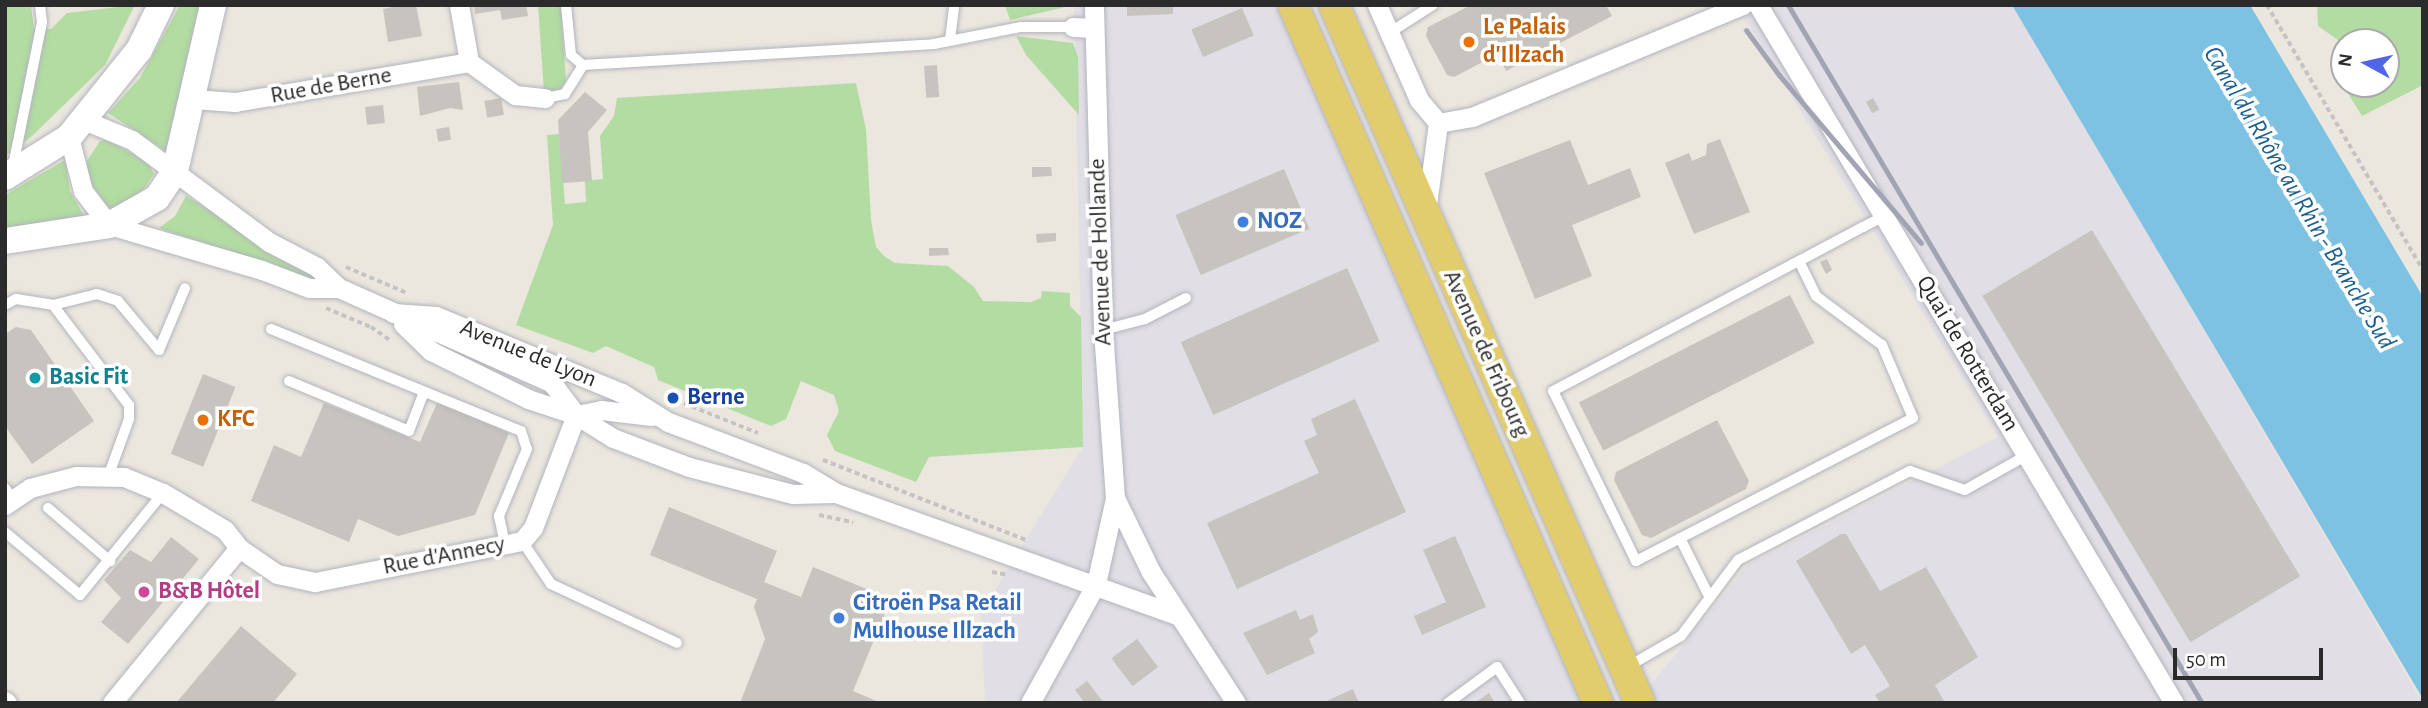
<!DOCTYPE html>
<html>
<head>
<meta charset="utf-8">
<style>
	body { margin:0 }
	#map { position:relative; width:2428px; height:708px; overflow:hidden; background:#ebe7df; font-family:"Alegreya Sans",sans-serif }
	div>[style] { position:absolute }
	[style*='--x'] { left:calc(var(--x)*1px); top:calc(var(--y)*1px); width:calc(var(--w)*1px); rotate:calc(var(--a)*1deg) }
	.industrial>* { inset:0; background:#e1dfe5 }
	.green>* { inset:0; background:#b2dca1 }
	.water>* { inset:0; background:#7dc2e2 }
	.building>* { inset:0; background:#c7c3be; transform-origin:0 0 }
	.path>* { height:3.5px; margin-top:-1.75px; transform-origin:0; background:repeating-linear-gradient(90deg,#c4c4c4 0 5px,transparent 0 8.5px) }
	.roads { filter:drop-shadow(0 0 2px #b2b4bd) drop-shadow(0 0 2px #b2b4bd) }
	.service>* { height:10px; margin:-5px; padding:0 5px; transform-origin:5px; border-radius:5px; background:#fff }
	.minor>* { height:19px; margin:-9.5px; padding:0 9.5px; transform-origin:9.5px; border-radius:9.5px; background:#fff }
	.secondary>* { height:26px; margin:-13px; padding:0 13px; transform-origin:13px; border-radius:13px; background:#fff }
	.primary>* { height:30px; margin:-15px; padding:0 15px; transform-origin:15px; border-radius:15px; background:#e2cd6e }
	.rail>* { height:5px; margin:-2.5px; padding:0 2.5px; transform-origin:2.5px; border-radius:2.5px; background:#a2a4b3 }
	.dots>* { width:19px; height:19px; translate:-50% -50%; box-sizing:border-box; border:4px solid #fff; border-radius:50% }
	span { translate:-50% -50%; white-space:nowrap; text-align:center; line-height:1.15; -webkit-text-stroke:7px #fff; paint-order:stroke }
	.food-label { font-size:24px; color:#c56008; font-weight:700 }
	.left { translate:0 -50%; text-align:left }
	.street-label { font-size:24px; color:#2b2b2b }
	.shop-label { font-size:24px; color:#366cbe; font-weight:700 }
	.culture-label { font-size:24px; color:#0d838f; font-weight:700 }
	.transit-label { font-size:24px; color:#164399; font-weight:700 }
	.hotel-label { font-size:24px; color:#b23c85; font-weight:700 }
	.water-label { font-size:26px; color:#1c618e; font-style:italic }
	.frame { position:absolute; inset:0; border:7px solid #2b2b2b; pointer-events:none }
	.north { position:absolute; left:2330px; top:28px; width:70px; height:70px; box-sizing:border-box; background:#fff; border:2px solid #aaa; border-radius:50%; rotate:278deg; font-size:19px; font-weight:700; line-height:28px; text-align:center; color:#2b2b2b }
	.north::after { content:''; display:block; margin:auto; width:24px; height:32px; background:#5165e7; clip-path:polygon(50% 0,100% 100%,50% 72%,0 100%) }
	.scale { position:absolute; left:2173px; top:648px; width:150px; height:32px; box-sizing:border-box; border:4px solid #2b2b2b; border-top:0; padding-left:9px; font-size:21px; line-height:24px; white-space:nowrap; color:#2b2b2b; -webkit-text-stroke:5px #fff; paint-order:stroke }
</style>
</head>
<body>
<div id="map">
	<div class="industrial">
		<div style="clip-path:polygon(1074px 5px,1306px 5px,1616px 703px,985px 703px,981px 612px,1083px 447px)"></div>
		<div style="clip-path:polygon(1736px 5px,2013px 5px,2423px 703px,1636px 703px,1748px 565px,1998px 437px)"></div>
	</div>
	<div class="green">
		<div style="clip-path:polygon(5px 5px,31px 5px,34px 29px,51px 29px,67px 13px,135px 5px,105px 65px,31px 137px,5px 156px)"></div>
		<div style="clip-path:polygon(180px 5px,202px 5px,166px 151px,108px 113px,140px 78px)"></div>
		<div style="clip-path:polygon(538px 5px,561px 5px,566px 82px,558px 91px,544px 92px)"></div>
		<div style="clip-path:polygon(1005px 5px,1074px 5px,1010px 20px)"></div>
		<div style="clip-path:polygon(2317px 5px,2423px 5px,2423px 85px,2362px 116px,2344px 87px,2386px 84px,2386px 42px,2344px 44px,2318px 26px)"></div>
		<div style="clip-path:polygon(1016px 36px,1073px 43px,1078px 57px,1079px 115px,1026px 55px)"></div>
		<div style="clip-path:polygon(856px 83px,866px 129px,871px 220px,876px 247px,884px 256px,895px 263px,948px 266px,974px 287px,983px 301px,1031px 302px,1041px 298px,1042px 291px,1070px 293px,1070px 306px,1081px 317px,1083px 447px,929px 457px,916px 482px,835px 451px,827px 435px,839px 411px,834px 395px,801px 381px,786px 419px,771px 426px,658px 380px,654px 367px,606px 346px,593px 353px,516px 325px,553px 225px,547px 135px,559px 134px,565px 204px,586px 202px,585px 181px,603px 179px,600px 136px,614px 116px,617px 98px)"></div>
		<div style="clip-path:polygon(106px 140px,147px 161px,154px 174px,138px 197px,115px 209px,108px 207px,88px 180px,86px 170px,87px 161px,100px 141px)"></div>
		<div style="clip-path:polygon(65px 160px,70px 191px,84px 216px,5px 231px,5px 195px)"></div>
		<div style="clip-path:polygon(186px 196px,318px 276px,316px 281px,159px 228px,175px 216px)"></div>
	</div>
	<div class="water">
		<div style="clip-path:polygon(2012px 5px,2250px 5px,2423px 297px,2423px 699px)"></div>
	</div>
	<div class="building">
		<div style="clip-path:polygon(402px 5px,416px 5px,422px 36px,388px 42px,383px 9px)"></div>
		<div style="clip-path:polygon(474px 5px,526px 5px,528px 16px,502px 20px,500px 10px,475px 14px)"></div>
		<div style="clip-path:polygon(1127px 5px,1173px 5px,1173px 14px,1127px 16px)"></div>
		<div style="clip-path:polygon(1471px 5px,1606px 5px,1612px 16px,1506px 71px,1498px 54px,1454px 77px,1447px 75px,1426px 36px,1428px 27px)"></div>
		<div style="left:1242px;top:8px;width:30px;height:55px;rotate:67deg"></div>
		<div style="left:937px;top:65px;width:32px;height:13px;rotate:86deg"></div>
		<div style="clip-path:polygon(459px 82px,463px 110px,450px 108px,420px 116px,417px 87px)"></div>
		<div style="clip-path:polygon(585px 92px,607px 110px,588px 132px,592px 181px,562px 183px,558px 120px)"></div>
		<div style="left:501px;top:98px;width:17px;height:17px;rotate:80deg"></div>
		<div style="left:1873px;top:98px;width:13px;height:8px;rotate:61deg"></div>
		<div style="left:383px;top:105px;width:18px;height:18px;rotate:84deg"></div>
		<div style="left:449px;top:127px;width:13px;height:13px;rotate:81deg"></div>
		<div style="clip-path:polygon(1720px 139px,1750px 212px,1694px 234px,1665px 163px,1689px 153px,1692px 161px,1706px 155px,1707px 144px)"></div>
		<div style="clip-path:polygon(1570px 140px,1588px 185px,1630px 168px,1641px 197px,1572px 225px,1592px 276px,1535px 299px,1484px 173px)"></div>
		<div style="clip-path:polygon(1032px 167px,1051px 167px,1052px 176px,1032px 177px)"></div>
		<div style="left:1284px;top:169px;width:65px;height:118px;rotate:67deg"></div>
		<div style="left:2092px;top:230px;width:404px;height:128px;rotate:59deg"></div>
		<div style="clip-path:polygon(1056px 233px,1056px 241px,1037px 243px,1036px 234px)"></div>
		<div style="clip-path:polygon(929px 248px,948px 248px,949px 255px,929px 256px)"></div>
		<div style="clip-path:polygon(1827px 259px,1832px 270px,1826px 274px,1820px 262px)"></div>
		<div style="left:1347px;top:268px;width:80px;height:182px;rotate:66deg"></div>
		<div style="left:1790px;top:295px;width:54px;height:237px;rotate:63deg"></div>
		<div style="clip-path:polygon(16px 327px,31px 330px,94px 421px,32px 464px,5px 426px,5px 334px)"></div>
		<div style="left:203px;top:374px;width:35px;height:86px;rotate:22deg"></div>
		<div style="clip-path:polygon(1355px 399px,1406px 512px,1237px 589px,1207px 523px,1319px 473px,1304px 441px,1317px 435px,1311px 419px)"></div>
		<div style="clip-path:polygon(324px 403px,420px 442px,437px 403px,509px 433px,475px 515px,398px 536px,358px 519px,349px 542px,251px 501px,274px 445px,301px 457px)"></div>
		<div style="clip-path:polygon(1717px 420px,1749px 481px,1746px 489px,1651px 538px,1642px 535px,1614px 480px,1616px 472px)"></div>
		<div style="clip-path:polygon(669px 507px,777px 551px,764px 582px,801px 597px,813px 567px,891px 599px,853px 691px,881px 703px,740px 703px,765px 639px,754px 607px,757px 599px,650px 555px)"></div>
		<div style="clip-path:polygon(1841px 534px,1846px 534px,1880px 591px,1926px 567px,1978px 657px,1935px 685px,1945px 703px,1880px 703px,1875px 695px,1890px 686px,1865px 645px,1851px 654px,1796px 561px)"></div>
		<div style="clip-path:polygon(1455px 536px,1486px 607px,1422px 635px,1414px 616px,1446px 602px,1423px 550px)"></div>
		<div style="clip-path:polygon(171px 537px,199px 559px,128px 644px,101px 622px,121px 598px,104px 580px,130px 550px,151px 562px)"></div>
		<div style="clip-path:polygon(1296px 610px,1300px 620px,1313px 614px,1318px 632px,1309px 639px,1315px 653px,1267px 675px,1243px 633px)"></div>
		<div style="clip-path:polygon(241px 626px,297px 674px,273px 703px,176px 703px)"></div>
		<div style="left:1137px;top:639px;width:35px;height:32px;rotate:53deg"></div>
		<div style="clip-path:polygon(1087px 681px,1104px 703px,1085px 703px,1075px 690px)"></div>
		<div style="clip-path:polygon(1353px 689px,1359px 703px,1322px 703px)"></div>
		<div style="clip-path:polygon(1489px 693px,1495px 703px,1475px 703px)"></div>
	</div>
	<div class="path">
		<div style="--x:2267;--y:5;--w:308;--a:59.5"></div>
		<div style="--x:346;--y:267;--w:66;--a:23.1"></div>
		<div style="--x:326;--y:308;--w:49;--a:22.9"></div>
		<div style="--x:371;--y:327;--w:24;--a:35"></div>
		<div style="--x:668;--y:397;--w:97;--a:21.8"></div>
		<div style="--x:823;--y:460;--w:218;--a:21.5"></div>
		<div style="--x:819;--y:515;--w:35;--a:12"></div>
		<div style="--x:992;--y:572;--w:17;--a:10"></div>
	</div>
	<div class="roads">
		<div class="service">
			<div style="--x:566;--y:5;--w:50;--a:84.3"></div>
			<div style="--x:571;--y:55;--w:16;--a:40"></div>
			<div style="--x:583;--y:65;--w:352;--a:-3.4"></div>
			<div style="--x:934;--y:44;--w:89;--a:-11.1"></div>
			<div style="--x:1021;--y:27;--w:52;--a:0"></div>
			<div style="--x:1389;--y:33;--w:52;--a:-32.5"></div>
			<div style="--x:950;--y:40;--w:35;--a:-83"></div>
			<div style="--x:545;--y:98;--w:20;--a:-11"></div>
			<div style="--x:565;--y:94;--w:34;--a:-58"></div>
			<div style="--x:13;--y:166;--w:147;--a:-78.6"></div>
			<div style="--x:42;--y:22;--w:17;--a:-97"></div>
			<div style="--x:1799;--y:261;--w:39;--a:64"></div>
			<div style="--x:1816;--y:296;--w:82;--a:36.6"></div>
			<div style="--x:1882;--y:345;--w:79;--a:67"></div>
			<div style="--x:1913;--y:418;--w:312;--a:152.7"></div>
			<div style="--x:1636;--y:561;--w:189;--a:-116"></div>
			<div style="--x:1553;--y:391;--w:278;--a:-27.9"></div>
			<div style="--x:1799;--y:261;--w:72;--a:-28"></div>
			<div style="--x:1863;--y:227;--w:25;--a:-27"></div>
			<div style="--x:5;--y:305;--w:13;--a:-29"></div>
			<div style="--x:16;--y:299;--w:37;--a:9"></div>
			<div style="--x:53;--y:305;--w:126;--a:52.8"></div>
			<div style="--x:129;--y:405;--w:14;--a:90"></div>
			<div style="--x:129;--y:419;--w:62;--a:109.9"></div>
			<div style="--x:53;--y:305;--w:45;--a:-14"></div>
			<div style="--x:97;--y:294;--w:22;--a:18"></div>
			<div style="--x:118;--y:301;--w:64;--a:50.1"></div>
			<div style="--x:159;--y:350;--w:67;--a:-67.2"></div>
			<div style="--x:271;--y:329;--w:270;--a:22.2"></div>
			<div style="--x:521;--y:431;--w:19;--a:72"></div>
			<div style="--x:527;--y:449;--w:73;--a:112.7"></div>
			<div style="--x:499;--y:516;--w:29;--a:78"></div>
			<div style="--x:1103;--y:330;--w:43;--a:-14.7"></div>
			<div style="--x:1145;--y:319;--w:46;--a:-27.1"></div>
			<div style="--x:289;--y:381;--w:130;--a:22.6"></div>
			<div style="--x:409;--y:431;--w:42;--a:-69"></div>
			<div style="--x:5;--y:488;--w:14;--a:56"></div>
			<div style="--x:48;--y:508;--w:82;--a:40.5"></div>
			<div style="--x:5;--y:532;--w:98;--a:40"></div>
			<div style="--x:80;--y:595;--w:132;--a:-50.9"></div>
			<div style="--x:1680;--y:538;--w:67;--a:63.4"></div>
			<div style="--x:522;--y:541;--w:52;--a:56"></div>
			<div style="--x:551;--y:584;--w:139;--a:25.1"></div>
			<div style="--x:1627;--y:667;--w:62;--a:-29.9"></div>
			<div style="--x:1681;--y:636;--w:95;--a:-53.1"></div>
			<div style="--x:1738;--y:560;--w:194;--a:-27.4"></div>
			<div style="--x:1910;--y:471;--w:58;--a:19.1"></div>
			<div style="--x:1965;--y:490;--w:71;--a:-29.4"></div>
			<div style="--x:1448;--y:703;--w:61;--a:-36.3"></div>
			<div style="--x:1497;--y:667;--w:43;--a:57.4"></div>
		</div>
		<div class="minor">
			<div style="--x:459;--y:5;--w:58;--a:80"></div>
			<div style="--x:1377;--y:5;--w:104;--a:66.1"></div>
			<div style="--x:1419;--y:100;--w:30;--a:50"></div>
			<div style="--x:1758;--y:5;--w:813;--a:59.21"></div>
			<div style="--x:1073;--y:27;--w:21;--a:3"></div>
			<div style="--x:193;--y:99;--w:42;--a:4.1"></div>
			<div style="--x:235;--y:102;--w:237;--a:-9.7"></div>
			<div style="--x:469;--y:62;--w:57;--a:35.7"></div>
			<div style="--x:515;--y:95;--w:30;--a:6"></div>
			<div style="--x:84;--y:120;--w:52;--a:22.6"></div>
			<div style="--x:132;--y:140;--w:171;--a:36.7"></div>
			<div style="--x:269;--y:242;--w:54;--a:27.5"></div>
			<div style="--x:317;--y:267;--w:30;--a:44"></div>
			<div style="--x:339;--y:288;--w:233;--a:24"></div>
			<div style="--x:552;--y:383;--w:40;--a:53"></div>
			<div style="--x:1438;--y:123;--w:35;--a:-10"></div>
			<div style="--x:1472;--y:117;--w:293;--a:-22.5"></div>
			<div style="--x:69;--y:137;--w:56;--a:75.5"></div>
			<div style="--x:83;--y:191;--w:43;--a:52.6"></div>
			<div style="--x:109;--y:225;--w:159;--a:16.4"></div>
			<div style="--x:262;--y:270;--w:50;--a:21"></div>
			<div style="--x:309;--y:288;--w:30;--a:0"></div>
			<div style="--x:1426;--y:212;--w:90;--a:-82.3"></div>
			<div style="--x:393;--y:313;--w:43;--a:4"></div>
			<div style="--x:436;--y:316;--w:201;--a:22.5"></div>
			<div style="--x:622;--y:393;--w:54;--a:32.2"></div>
			<div style="--x:668;--y:422;--w:144;--a:20.7"></div>
			<div style="--x:803;--y:473;--w:39;--a:31"></div>
			<div style="--x:836;--y:493;--w:362;--a:19.7"></div>
			<div style="--x:403;--y:324;--w:39;--a:44"></div>
			<div style="--x:431;--y:351;--w:108;--a:26.3"></div>
			<div style="--x:528;--y:399;--w:51;--a:18.4"></div>
			<div style="--x:576;--y:415;--w:44;--a:31.9"></div>
			<div style="--x:613;--y:438;--w:81;--a:20.9"></div>
			<div style="--x:689;--y:467;--w:107;--a:14.6"></div>
			<div style="--x:793;--y:494;--w:43;--a:-1.3"></div>
			<div style="--x:576;--y:415;--w:25;--a:-11"></div>
			<div style="--x:601;--y:410;--w:51;--a:6.7"></div>
			<div style="--x:1115;--y:498;--w:82;--a:64.1"></div>
			<div style="--x:1151;--y:572;--w:156;--a:57"></div>
			<div style="--x:5;--y:505;--w:30;--a:-34"></div>
			<div style="--x:30;--y:488;--w:48;--a:-14.6"></div>
			<div style="--x:76;--y:476;--w:48;--a:1.2"></div>
			<div style="--x:124;--y:477;--w:42;--a:22.3"></div>
			<div style="--x:163;--y:493;--w:72;--a:30.8"></div>
			<div style="--x:225;--y:530;--w:23;--a:52"></div>
			<div style="--x:239;--y:548;--w:46;--a:34.4"></div>
			<div style="--x:277;--y:574;--w:39;--a:12"></div>
			<div style="--x:315;--y:582;--w:211;--a:-11.2"></div>
			<div style="--x:522;--y:541;--w:17;--a:-50"></div>
			<div style="--x:533;--y:528;--w:121;--a:-69.2"></div>
			<div style="--x:5;--y:701;--w:3;--a:45"></div>
			<div style="--x:112;--y:703;--w:200;--a:-50.7"></div>
			<div style="--x:1030;--y:703;--w:136;--a:-61"></div>
			<div style="--x:1096;--y:584;--w:88;--a:-77.5"></div>
			<div style="--x:1115;--y:498;--w:168;--a:-94.1"></div>
			<div style="--x:1103;--y:330;--w:325;--a:-91.6"></div>
		</div>
		<div class="secondary">
			<div style="--x:5;--y:177;--w:75;--a:-32"></div>
			<div style="--x:69;--y:137;--w:112;--a:-51.2"></div>
			<div style="--x:139;--y:50;--w:50;--a:-63.9"></div>
			<div style="--x:5;--y:241;--w:105;--a:-8.7"></div>
			<div style="--x:109;--y:225;--w:55;--a:-29.4"></div>
			<div style="--x:157;--y:198;--w:32;--a:-56"></div>
			<div style="--x:175;--y:171;--w:170;--a:-77.1"></div>
		</div>
		<div class="primary">
			<div style="--x:1293;--y:5;--w:762;--a:66.4"></div>
			<div style="--x:1334;--y:5;--w:762;--a:66.33"></div>
		</div>
	</div>
	<div class="rail">
		<div style="--x:1788;--y:5;--w:812;--a:59.33"></div>
		<div style="--x:1746;--y:30;--w:56;--a:53.7"></div>
		<div style="--x:1779;--y:75;--w:220;--a:49.8"></div>
	</div>
	<div class="dots">
		<div style="left:1469px;top:42px;background:#e8710a"></div>
		<div style="left:1243px;top:222px;background:#3f7fe0"></div>
		<div style="left:35px;top:378px;background:#0f9aa8"></div>
		<div style="left:673px;top:398px;background:#1a4fb4"></div>
		<div style="left:203px;top:420px;background:#e8710a"></div>
		<div style="left:144px;top:592px;background:#d1479c"></div>
		<div style="left:839px;top:618px;background:#3f7fe0"></div>
	</div>
	<div class="food-label">
		<span class="left" style="left:1483px;top:42px">Le Palais<br>d'Illzach</span>
		<span class="left" style="left:217px;top:420px">KFC</span>
	</div>
	<div class="street-label">
		<span style="left:331px;top:86px;rotate:-10deg">Rue de Berne</span>
		<span style="left:1101px;top:252px;rotate:-92deg">Avenue de Hollande</span>
		<span style="left:528px;top:354px;rotate:22deg">Avenue de Lyon</span>
		<span style="left:1486px;top:354px;rotate:66deg">Avenue de Fribourg</span>
		<span style="left:1967px;top:354px;rotate:59deg">Quai de Rotterdam</span>
		<span style="left:444px;top:556px;rotate:-11deg">Rue d'Annecy</span>
	</div>
	<div class="shop-label">
		<span class="left" style="left:1257px;top:222px">NOZ</span>
		<span class="left" style="left:853px;top:618px">Citroën Psa Retail<br>Mulhouse Illzach</span>
	</div>
	<div class="culture-label">
		<span class="left" style="left:49px;top:378px">Basic Fit</span>
	</div>
	<div class="transit-label">
		<span class="left" style="left:687px;top:398px">Berne</span>
	</div>
	<div class="hotel-label">
		<span class="left" style="left:158px;top:592px">B&amp;B Hôtel</span>
	</div>
	<div class="water-label">
		<span style="left:2299px;top:198px;rotate:59deg">Canal du Rhône au Rhin - Branche Sud</span>
	</div>
	<div class="frame"></div>
	<div class="north">N</div>
	<div class="scale">50 m</div>
</div>
</body>
</html>
